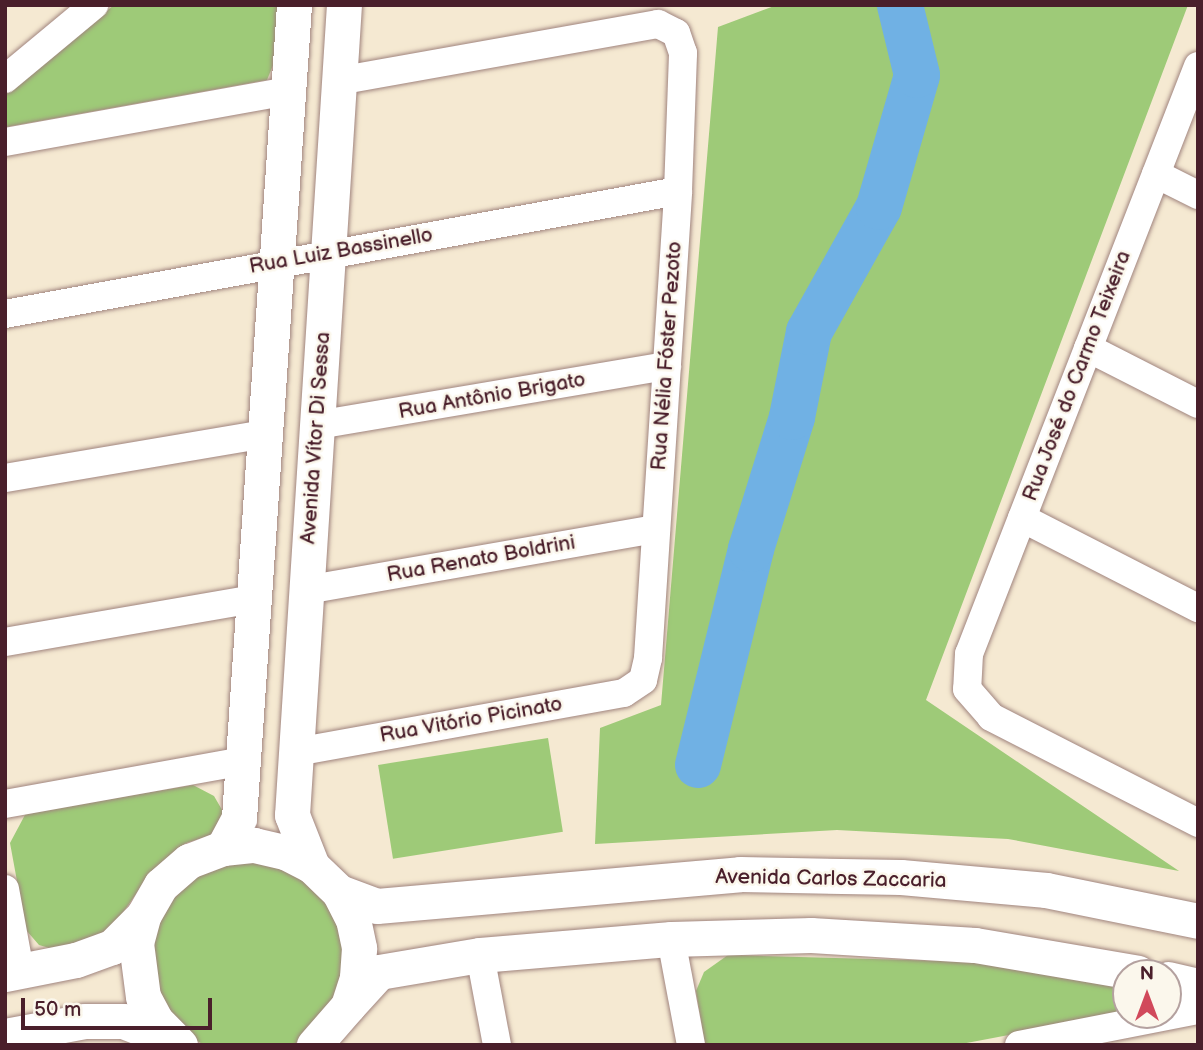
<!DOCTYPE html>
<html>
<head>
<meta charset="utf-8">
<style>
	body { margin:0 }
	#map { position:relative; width:1203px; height:1050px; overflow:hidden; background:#f5e9d2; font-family:"Balsamiq Sans",sans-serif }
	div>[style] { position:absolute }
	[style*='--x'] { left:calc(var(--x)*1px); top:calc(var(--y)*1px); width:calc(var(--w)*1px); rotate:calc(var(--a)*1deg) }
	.green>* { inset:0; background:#9eca78; transform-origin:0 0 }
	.river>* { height:46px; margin:-23px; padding:0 23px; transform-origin:23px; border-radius:23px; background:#70b1e4 }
	.roads { filter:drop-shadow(0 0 2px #a0847e) drop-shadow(0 0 2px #a0847e) }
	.minor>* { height:28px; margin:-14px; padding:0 14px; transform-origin:14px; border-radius:14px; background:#fff }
	.tertiary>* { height:35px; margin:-17.5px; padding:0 17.5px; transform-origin:17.5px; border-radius:17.5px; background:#fff }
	span { translate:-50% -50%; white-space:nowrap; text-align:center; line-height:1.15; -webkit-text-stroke:5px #fbf7ec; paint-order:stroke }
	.street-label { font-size:21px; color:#4a1f2b }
	.frame { position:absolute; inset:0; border:7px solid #4a1f2b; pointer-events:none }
	.north { position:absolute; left:1112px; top:959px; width:70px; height:70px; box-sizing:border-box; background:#fbf7ec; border:2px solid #b4a19f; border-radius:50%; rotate:0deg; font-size:19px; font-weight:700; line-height:28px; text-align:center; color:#4a1f2b }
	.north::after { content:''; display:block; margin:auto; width:24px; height:32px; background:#d1495b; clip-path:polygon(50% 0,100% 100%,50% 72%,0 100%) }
	.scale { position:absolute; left:21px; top:998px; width:191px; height:32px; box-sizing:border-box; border:4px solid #4a1f2b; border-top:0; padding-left:9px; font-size:21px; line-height:24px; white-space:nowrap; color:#4a1f2b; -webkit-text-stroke:5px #fbf7ec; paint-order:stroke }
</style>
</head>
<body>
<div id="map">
	<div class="green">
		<div style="clip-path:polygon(114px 5px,279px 5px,276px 58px,267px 80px,6px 127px,5px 94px)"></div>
		<div style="clip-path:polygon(777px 5px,1188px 5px,926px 700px,1179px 871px,1008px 839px,837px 830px,595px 844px,600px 728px,661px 705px,718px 27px)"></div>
		<div style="left:548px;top:738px;width:95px;height:172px;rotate:81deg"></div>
		<div style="clip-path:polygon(193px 785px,214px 796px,225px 815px,218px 833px,186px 843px,152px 871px,108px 934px,56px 950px,39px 945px,26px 930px,10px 843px,26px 813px)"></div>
		<div style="clip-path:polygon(251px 857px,305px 875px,340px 919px,347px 971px,317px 1028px,293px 1045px,204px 1045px,181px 1031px,151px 982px,155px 920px,171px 893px,199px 870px)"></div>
		<div style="clip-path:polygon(728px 955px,984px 962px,1126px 985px,1126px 1013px,956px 1045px,705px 1045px,696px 991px,704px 972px)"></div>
	</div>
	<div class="river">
		<div style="--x:698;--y:765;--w:222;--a:-76.2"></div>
		<div style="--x:751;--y:549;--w:138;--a:-72.7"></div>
		<div style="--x:792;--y:417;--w:87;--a:-78.7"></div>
		<div style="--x:809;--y:332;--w:143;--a:-60.8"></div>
		<div style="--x:879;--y:207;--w:137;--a:-73.9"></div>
		<div style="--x:917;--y:75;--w:72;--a:-103.7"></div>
	</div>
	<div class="roads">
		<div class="minor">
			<div style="--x:1198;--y:66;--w:631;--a:111.28"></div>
			<div style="--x:969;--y:654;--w:35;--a:93"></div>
			<div style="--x:967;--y:689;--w:37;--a:49"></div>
			<div style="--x:991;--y:717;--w:233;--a:27.1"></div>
			<div style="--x:5;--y:79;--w:116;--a:-39.7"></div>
			<div style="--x:5;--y:142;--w:288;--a:-10.2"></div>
			<div style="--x:1156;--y:174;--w:47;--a:26.6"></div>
			<div style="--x:5;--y:314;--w:684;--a:-10.36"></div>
			<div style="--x:1088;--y:348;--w:123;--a:27"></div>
			<div style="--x:317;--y:425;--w:355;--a:-9.6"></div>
			<div style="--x:5;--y:478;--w:264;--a:-9.6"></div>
			<div style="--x:1022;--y:518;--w:198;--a:27.1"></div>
			<div style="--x:306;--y:590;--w:355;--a:-9.9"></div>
			<div style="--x:5;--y:642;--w:253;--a:-9.8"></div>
			<div style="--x:296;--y:752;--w:333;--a:-10.2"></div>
			<div style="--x:624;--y:693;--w:23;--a:-34"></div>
			<div style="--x:643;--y:680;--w:23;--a:-77"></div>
			<div style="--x:648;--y:658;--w:468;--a:-86.3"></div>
			<div style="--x:678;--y:191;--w:138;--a:-87.9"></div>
			<div style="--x:683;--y:53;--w:21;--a:-109"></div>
			<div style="--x:676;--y:33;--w:20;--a:-153"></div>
			<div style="--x:658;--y:24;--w:324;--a:169.9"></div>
			<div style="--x:5;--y:804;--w:242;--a:-10.2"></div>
			<div style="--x:5;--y:889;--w:83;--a:79.6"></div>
			<div style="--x:671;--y:939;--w:108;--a:79.3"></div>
			<div style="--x:480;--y:955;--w:92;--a:79.3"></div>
			<div style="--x:1019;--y:1045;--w:182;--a:-11.1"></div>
		</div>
		<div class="tertiary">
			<div style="--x:223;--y:848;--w:34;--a:-62"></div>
			<div style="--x:239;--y:818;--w:815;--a:-86.13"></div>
			<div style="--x:312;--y:866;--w:55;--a:-111.4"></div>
			<div style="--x:292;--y:815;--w:812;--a:-86.33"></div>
			<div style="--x:339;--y:892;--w:40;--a:20.2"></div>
			<div style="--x:377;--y:906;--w:364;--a:-5"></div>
			<div style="--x:740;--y:874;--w:161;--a:1.1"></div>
			<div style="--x:901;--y:877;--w:146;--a:5.1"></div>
			<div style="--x:1046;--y:890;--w:155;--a:11.5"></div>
			<div style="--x:5;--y:974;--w:72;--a:-11.2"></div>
			<div style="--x:76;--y:960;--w:38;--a:-20"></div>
			<div style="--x:112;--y:947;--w:44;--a:-45"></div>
			<div style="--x:1168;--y:979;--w:31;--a:13"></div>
			<div style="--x:348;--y:1006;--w:46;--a:-47.6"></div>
			<div style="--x:379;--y:972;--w:102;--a:-9.6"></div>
			<div style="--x:480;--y:955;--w:192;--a:-4.8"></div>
			<div style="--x:671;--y:939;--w:140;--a:-1.6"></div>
			<div style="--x:811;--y:935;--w:164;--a:3.5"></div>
			<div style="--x:975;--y:945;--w:165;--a:9.7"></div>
			<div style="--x:5;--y:1036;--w:81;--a:-10.6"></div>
			<div style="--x:85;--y:1021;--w:38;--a:0"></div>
			<div style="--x:123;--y:1021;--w:55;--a:21.4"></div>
			<div style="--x:180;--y:1045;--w:34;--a:-135"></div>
			<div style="--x:156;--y:1021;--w:27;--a:-118"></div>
			<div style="--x:143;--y:997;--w:54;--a:-97.4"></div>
			<div style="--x:136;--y:943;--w:28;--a:-75"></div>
			<div style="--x:143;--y:916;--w:36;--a:-60"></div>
			<div style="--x:161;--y:885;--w:37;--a:-41"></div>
			<div style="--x:189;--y:861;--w:36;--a:-21"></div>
			<div style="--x:223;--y:848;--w:31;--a:-6"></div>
			<div style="--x:254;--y:845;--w:32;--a:13"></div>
			<div style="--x:285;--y:852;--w:30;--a:27"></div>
			<div style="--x:312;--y:866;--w:37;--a:44"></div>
			<div style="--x:339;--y:892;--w:30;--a:63"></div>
			<div style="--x:353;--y:919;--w:30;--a:78"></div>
			<div style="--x:359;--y:948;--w:30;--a:94"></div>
			<div style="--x:357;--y:978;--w:29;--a:108"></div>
			<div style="--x:348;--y:1006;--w:52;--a:131.1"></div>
		</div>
	</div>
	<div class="street-label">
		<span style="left:341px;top:251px;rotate:-10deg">Rua Luiz Bassinello</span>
		<span style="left:667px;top:356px;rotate:-86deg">Rua Nélia Fóster Pezoto</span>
		<span style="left:1077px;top:376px;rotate:-69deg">Rua José do Carmo Teixeira</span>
		<span style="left:492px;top:396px;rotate:-10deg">Rua Antônio Brigato</span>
		<span style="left:316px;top:438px;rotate:-86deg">Avenida Vítor Di Sessa</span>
		<span style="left:481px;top:559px;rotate:-10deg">Rua Renato Boldrini</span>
		<span style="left:471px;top:720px;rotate:-10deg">Rua Vitório Picinato</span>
		<span style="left:831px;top:879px;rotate:1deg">Avenida Carlos Zaccaria</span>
	</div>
	<div class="frame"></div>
	<div class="north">N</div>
	<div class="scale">50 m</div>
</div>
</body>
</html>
